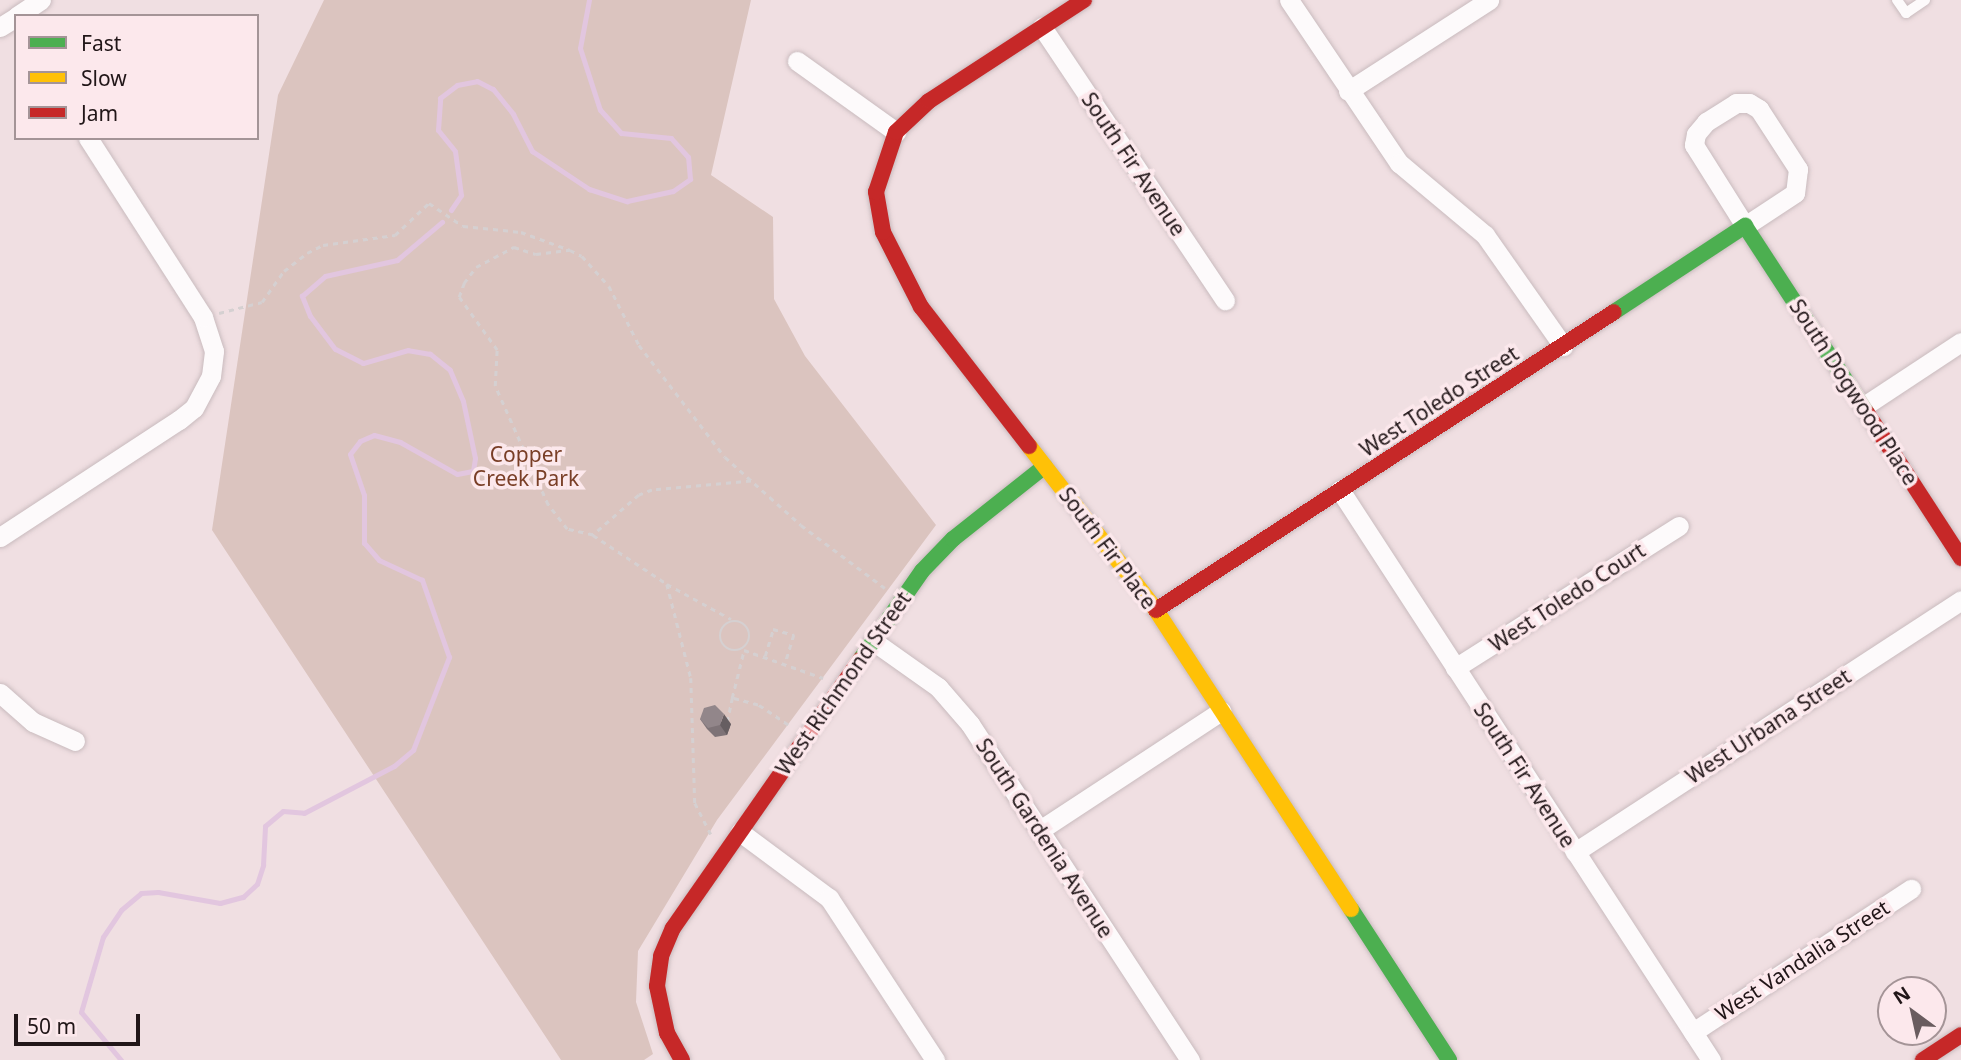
<!DOCTYPE html>
<html>
<head>
<meta charset="utf-8">
<style>
	body { margin:0 }
	#map { position:relative; width:1961px; height:1060px; overflow:hidden; background:#f0dfe2; font-family:"Noto Sans",sans-serif }
	div>[style] { position:absolute }
	[style*='--x'] { left:calc(var(--x)*1px); top:calc(var(--y)*1px); width:calc(var(--w)*1px); rotate:calc(var(--a)*1deg) }
	.green>* { inset:0; background:#dbc4bf }
	.stream>* { height:5px; margin:-2.5px; padding:0 2.5px; transform-origin:2.5px; border-radius:2.5px; background:#e2c6df }
	.path>* { height:2.5px; margin-top:-1.25px; transform-origin:0; background:repeating-linear-gradient(90deg,#d5d0d1 0 5px,transparent 0 10px) }
	.path>.ring { margin:-1.25px; padding:0; box-sizing:content-box; background:none; border:2.5px solid #d5d0d1; border-radius:50% }
	.roads { filter:drop-shadow(0 0 2px #c9bbbe) drop-shadow(0 0 2px #c9bbbe) }
	.lane>* { height:10px; margin:-5px; padding:0 5px; transform-origin:5px; border-radius:5px; background:#fdfafb }
	.street>* { height:19px; margin:-9.5px; padding:0 9.5px; transform-origin:9.5px; border-radius:9.5px; background:#fdfafb }
	.fast>* { height:16px; margin:-8px; padding:0 8px; transform-origin:8px; border-radius:8px; background:#4caf50 }
	.slow>* { height:16px; margin:-8px; padding:0 8px; transform-origin:8px; border-radius:8px; background:#ffc107 }
	.jam>* { height:16px; margin:-8px; padding:0 8px; transform-origin:8px; border-radius:8px; background:#c62828 }
	.wall>* { inset:0; background:#7e7377 }
	.shaded-wall>* { inset:0; background:#665e61 }
	.building>* { inset:0; background:#92868a }
	span { translate:-50% -50%; white-space:nowrap; text-align:center; line-height:1.15; -webkit-text-stroke:7px #fce8ec; paint-order:stroke }
	.street-label { font-size:21px; color:#211618 }
	.park-label { font-size:21px; color:#793e26 }
	.legend { position:absolute; left:14px; top:14px; width:245px; height:126px; box-sizing:border-box; background:#fce8ec; border:2px solid #a49497; margin:0; padding:9px 12px; list-style:none; font-size:21px; color:#211618 }
	.legend li { display:flex; align-items:center; gap:14px; height:35px }
	.legend b { width:35px; border:2px solid #a49497 }
	.north { position:absolute; left:1877px; top:976px; width:70px; height:70px; box-sizing:border-box; background:#fce8ec; border:2px solid #a49497; border-radius:50%; rotate:327deg; font-size:19px; font-weight:700; line-height:28px; text-align:center; color:#211618 }
	.north::after { content:''; display:block; margin:auto; width:24px; height:32px; background:#695c5f; clip-path:polygon(50% 0,100% 100%,50% 72%,0 100%) }
	.scale { position:absolute; left:14px; top:1014px; width:126px; height:32px; box-sizing:border-box; border:4px solid #211618; border-top:0; padding-left:9px; font-size:21px; line-height:24px; white-space:nowrap; color:#211618; -webkit-text-stroke:5px #fce8ec; paint-order:stroke }
</style>
</head>
<body>
<div id="map">
	<div class="green">
		<div style="clip-path:polygon(324px 0,751px 0,711px 175px,773px 217px,774px 299px,805px 356px,936px 525px,717px 820px,638px 951px,636px 1002px,653px 1054px,644px 1060px,561px 1060px,212px 530px,278px 95px)"></div>
	</div>
	<div class="stream">
		<div style="--x:451;--y:210;--w:18;--a:-56"></div>
		<div style="--x:461;--y:195;--w:44;--a:-97.8"></div>
		<div style="--x:455;--y:151;--w:27;--a:-129"></div>
		<div style="--x:438;--y:130;--w:32;--a:-86"></div>
		<div style="--x:440;--y:98;--w:21;--a:-37"></div>
		<div style="--x:457;--y:85;--w:20;--a:-11"></div>
		<div style="--x:477;--y:81;--w:18;--a:27"></div>
		<div style="--x:493;--y:89;--w:32;--a:51"></div>
		<div style="--x:513;--y:114;--w:42;--a:62.8"></div>
		<div style="--x:532;--y:151;--w:69;--a:33.7"></div>
		<div style="--x:589;--y:189;--w:40;--a:18"></div>
		<div style="--x:627;--y:201;--w:47;--a:-12.3"></div>
		<div style="--x:673;--y:191;--w:21;--a:-35"></div>
		<div style="--x:690;--y:179;--w:22;--a:-95"></div>
		<div style="--x:688;--y:157;--w:25;--a:-132"></div>
		<div style="--x:671;--y:138;--w:50;--a:-174.3"></div>
		<div style="--x:621;--y:133;--w:31;--a:-132"></div>
		<div style="--x:600;--y:110;--w:65;--a:-107.9"></div>
		<div style="--x:580;--y:48;--w:49;--a:-79.4"></div>
		<div style="--x:121;--y:1060;--w:62;--a:-129.8"></div>
		<div style="--x:81;--y:1012;--w:78;--a:-73.7"></div>
		<div style="--x:103;--y:937;--w:32;--a:-56"></div>
		<div style="--x:121;--y:910;--w:26;--a:-40"></div>
		<div style="--x:141;--y:893;--w:17;--a:-3"></div>
		<div style="--x:158;--y:892;--w:63;--a:10.1"></div>
		<div style="--x:220;--y:903;--w:24;--a:-15"></div>
		<div style="--x:243;--y:897;--w:19;--a:-43"></div>
		<div style="--x:257;--y:884;--w:20;--a:-72"></div>
		<div style="--x:263;--y:865;--w:39;--a:-87"></div>
		<div style="--x:265;--y:826;--w:23;--a:-40"></div>
		<div style="--x:283;--y:811;--w:21;--a:5"></div>
		<div style="--x:304;--y:813;--w:102;--a:-27.6"></div>
		<div style="--x:394;--y:766;--w:25;--a:-40"></div>
		<div style="--x:413;--y:750;--w:100;--a:-68.8"></div>
		<div style="--x:449;--y:657;--w:82;--a:-109.3"></div>
		<div style="--x:422;--y:580;--w:47;--a:-155.1"></div>
		<div style="--x:379;--y:560;--w:23;--a:-131"></div>
		<div style="--x:364;--y:543;--w:48;--a:-90"></div>
		<div style="--x:364;--y:495;--w:43;--a:-108.9"></div>
		<div style="--x:350;--y:454;--w:16;--a:-52"></div>
		<div style="--x:360;--y:441;--w:15;--a:-23"></div>
		<div style="--x:374;--y:435;--w:27;--a:15"></div>
		<div style="--x:400;--y:442;--w:65;--a:29.3"></div>
		<div style="--x:457;--y:474;--w:16;--a:-11"></div>
		<div style="--x:473;--y:471;--w:13;--a:-81"></div>
		<div style="--x:475;--y:458;--w:58;--a:-101.9"></div>
		<div style="--x:463;--y:401;--w:34;--a:-113"></div>
		<div style="--x:450;--y:370;--w:26;--a:-141"></div>
		<div style="--x:430;--y:354;--w:22;--a:-170"></div>
		<div style="--x:408;--y:350;--w:47;--a:163.9"></div>
		<div style="--x:363;--y:363;--w:31;--a:-153"></div>
		<div style="--x:335;--y:349;--w:41;--a:-127.1"></div>
		<div style="--x:310;--y:316;--w:22;--a:-112"></div>
		<div style="--x:302;--y:296;--w:30;--a:-41"></div>
		<div style="--x:325;--y:276;--w:74;--a:-12.5"></div>
		<div style="--x:397;--y:260;--w:59;--a:-40.2"></div>
	</div>
	<div class="path">
		<div style="--x:219;--y:313;--w:44;--a:-14.3"></div>
		<div style="--x:262;--y:302;--w:38;--a:-55"></div>
		<div style="--x:284;--y:271;--w:29;--a:-38"></div>
		<div style="--x:307;--y:253;--w:18;--a:-27"></div>
		<div style="--x:323;--y:245;--w:73;--a:-7.9"></div>
		<div style="--x:395;--y:235;--w:47;--a:-43.3"></div>
		<div style="--x:429;--y:203;--w:41;--a:34.1"></div>
		<div style="--x:463;--y:226;--w:58;--a:5.9"></div>
		<div style="--x:521;--y:232;--w:52;--a:20.2"></div>
		<div style="--x:751;--y:481;--w:99;--a:174.8"></div>
		<div style="--x:652;--y:490;--w:14;--a:159"></div>
		<div style="--x:639;--y:495;--w:61;--a:139"></div>
		<div style="--x:593;--y:535;--w:27;--a:-167"></div>
		<div style="--x:567;--y:529;--w:31;--a:-128"></div>
		<div style="--x:548;--y:505;--w:130;--a:-114"></div>
		<div style="--x:495;--y:386;--w:36;--a:-87"></div>
		<div style="--x:497;--y:350;--w:65;--a:-125.6"></div>
		<div style="--x:459;--y:297;--w:15;--a:-70"></div>
		<div style="--x:464;--y:283;--w:20;--a:-53"></div>
		<div style="--x:476;--y:267;--w:43;--a:-27.8"></div>
		<div style="--x:514;--y:247;--w:23;--a:18"></div>
		<div style="--x:536;--y:254;--w:34;--a:-7"></div>
		<div style="--x:570;--y:250;--w:13;--a:27"></div>
		<div style="--x:582;--y:256;--w:40;--a:48"></div>
		<div style="--x:609;--y:286;--w:66;--a:63"></div>
		<div style="--x:639;--y:345;--w:141;--a:52.5"></div>
		<div style="--x:725;--y:457;--w:102;--a:41.8"></div>
		<div style="--x:801;--y:525;--w:105;--a:36.9"></div>
		<div style="--x:593;--y:535;--w:89;--a:33.5"></div>
		<div style="--x:667;--y:584;--w:97;--a:75.7"></div>
		<div style="--x:691;--y:678;--w:125;--a:88.2"></div>
		<div style="--x:695;--y:803;--w:35;--a:63"></div>
		<div style="--x:667;--y:584;--w:73;--a:28.7"></div>
		<div class="ring" style="left:720px;top:621px;width:27.5px;height:27.5px"></div>
		<div style="--x:765;--y:656;--w:28;--a:-73"></div>
		<div style="--x:773;--y:629;--w:22;--a:16"></div>
		<div style="--x:794;--y:635;--w:28;--a:107"></div>
		<div style="--x:727;--y:722;--w:25;--a:-78"></div>
		<div style="--x:788;--y:725;--w:36;--a:-146"></div>
		<div style="--x:758;--y:705;--w:27;--a:-165"></div>
		<div style="--x:732;--y:698;--w:49;--a:-76"></div>
		<div style="--x:744;--y:650;--w:84;--a:19.5"></div>
	</div>
	<div class="roads">
		<div class="lane">
			<div style="--x:1897;--y:0;--w:16;--a:55"></div>
			<div style="--x:1906;--y:13;--w:23;--a:-34"></div>
		</div>
		<div class="street">
			<div style="--x:1289;--y:0;--w:197;--a:56"></div>
			<div style="--x:1399;--y:163;--w:112;--a:39.9"></div>
			<div style="--x:1485;--y:235;--w:136;--a:54.9"></div>
			<div style="--x:17;--y:16;--w:29;--a:-34"></div>
			<div style="--x:0;--y:27;--w:19;--a:-32"></div>
			<div style="--x:1042;--y:27;--w:329;--a:56.2"></div>
			<div style="--x:797;--y:61;--w:122;--a:35.6"></div>
			<div style="--x:1348;--y:91;--w:168;--a:-32.8"></div>
			<div style="--x:1736;--y:103;--w:13;--a:0"></div>
			<div style="--x:1749;--y:103;--w:12;--a:31"></div>
			<div style="--x:1759;--y:109;--w:72;--a:57"></div>
			<div style="--x:1798;--y:169;--w:24;--a:97"></div>
			<div style="--x:1795;--y:193;--w:60;--a:146.6"></div>
			<div style="--x:1745;--y:226;--w:96;--a:-122.2"></div>
			<div style="--x:1694;--y:145;--w:11;--a:-80"></div>
			<div style="--x:1696;--y:134;--w:16;--a:-50"></div>
			<div style="--x:1706;--y:122;--w:36;--a:-32"></div>
			<div style="--x:1864;--y:406;--w:116;--a:-33.4"></div>
			<div style="--x:1340;--y:490;--w:680;--a:56.94"></div>
			<div style="--x:0;--y:537;--w:214;--a:-33.2"></div>
			<div style="--x:179;--y:420;--w:19;--a:-39"></div>
			<div style="--x:194;--y:408;--w:36;--a:-62"></div>
			<div style="--x:211;--y:376;--w:25;--a:-83"></div>
			<div style="--x:214;--y:351;--w:36;--a:-108"></div>
			<div style="--x:203;--y:317;--w:213;--a:-122.7"></div>
			<div style="--x:873;--y:641;--w:80;--a:35.3"></div>
			<div style="--x:938;--y:687;--w:49;--a:49.1"></div>
			<div style="--x:970;--y:724;--w:402;--a:56.8"></div>
			<div style="--x:1455;--y:668;--w:265;--a:-32.4"></div>
			<div style="--x:0;--y:693;--w:44;--a:41.3"></div>
			<div style="--x:33;--y:722;--w:46;--a:24.3"></div>
			<div style="--x:1040;--y:830;--w:217;--a:-33.3"></div>
			<div style="--x:740;--y:832;--w:111;--a:36.6"></div>
			<div style="--x:829;--y:898;--w:194;--a:56.8"></div>
			<div style="--x:1575;--y:852;--w:461;--a:-33.1"></div>
			<div style="--x:1693;--y:1032;--w:261;--a:-33.3"></div>
		</div>
		<div class="fast">
			<div style="--x:1614;--y:312;--w:157;--a:-33.3"></div>
			<div style="--x:1745;--y:226;--w:223;--a:56.9"></div>
			<div style="--x:860;--y:660;--w:108;--a:-55.1"></div>
			<div style="--x:922;--y:571;--w:45;--a:-45.9"></div>
			<div style="--x:953;--y:539;--w:117;--a:-38.4"></div>
			<div style="--x:1351;--y:909;--w:180;--a:57"></div>
		</div>
		<div class="slow">
			<div style="--x:1029;--y:446;--w:207;--a:52.2"></div>
			<div style="--x:1156;--y:610;--w:357;--a:56.9"></div>
		</div>
		<div class="jam">
			<div style="--x:1867;--y:413;--w:173;--a:57"></div>
			<div style="--x:1029;--y:446;--w:176;--a:-127.8"></div>
			<div style="--x:921;--y:307;--w:84;--a:-116.9"></div>
			<div style="--x:883;--y:232;--w:41;--a:-99.9"></div>
			<div style="--x:876;--y:192;--w:63;--a:-71.6"></div>
			<div style="--x:896;--y:132;--w:45;--a:-43.2"></div>
			<div style="--x:929;--y:101;--w:185;--a:-33.1"></div>
			<div style="--x:1156;--y:610;--w:546;--a:-33.05"></div>
			<div style="--x:682;--y:1060;--w:31;--a:-119"></div>
			<div style="--x:667;--y:1033;--w:48;--a:-102"></div>
			<div style="--x:657;--y:986;--w:30;--a:-82"></div>
			<div style="--x:661;--y:956;--w:30;--a:-67"></div>
			<div style="--x:673;--y:928;--w:327;--a:-55.1"></div>
			<div style="--x:1923;--y:1060;--w:45;--a:-33.3"></div>
		</div>
	</div>
	<div class="wall">
		<div style="clip-path:polygon(700px 719px,731px 724px,727px 735px,715px 737px,707px 729px)"></div>
	</div>
	<div class="shaded-wall">
		<div style="clip-path:polygon(724px 714px,731px 724px,727px 735px,720px 725px)"></div>
	</div>
	<div class="building">
		<div style="clip-path:polygon(715px 705px,724px 714px,720px 725px,708px 728px,700px 719px,704px 708px)"></div>
	</div>
	<div class="street-label">
		<span style="left:1134px;top:164px;rotate:56deg">South Fir Avenue</span>
		<span style="left:1854px;top:392px;rotate:57deg">South Dogwood Place</span>
		<span style="left:1439px;top:401px;rotate:-33deg">West Toledo Street</span>
		<span style="left:1108px;top:548px;rotate:53deg">South Fir Place</span>
		<span style="left:1567px;top:597px;rotate:-33deg">West Toledo Court</span>
		<span style="left:843px;top:683px;rotate:-55deg">West Richmond Street</span>
		<span style="left:1768px;top:726px;rotate:-33deg">West Urbana Street</span>
		<span style="left:1525px;top:775px;rotate:57deg">South Fir Avenue</span>
		<span style="left:1045px;top:838px;rotate:57deg">South Gardenia Avenue</span>
		<span style="left:1802px;top:960px;rotate:-33deg">West Vandalia Street</span>
	</div>
	<div class="park-label">
		<span style="left:526px;top:466px">Copper<br>Creek Park</span>
	</div>
	<ul class="legend">
	<li><b style="height:9px;background:#4caf50"></b>Fast</li>
	<li><b style="height:9px;background:#ffc107"></b>Slow</li>
	<li><b style="height:9px;background:#c62828"></b>Jam</li>
	</ul>
	<div class="north">N</div>
	<div class="scale">50 m</div>
</div>
</body>
</html>
